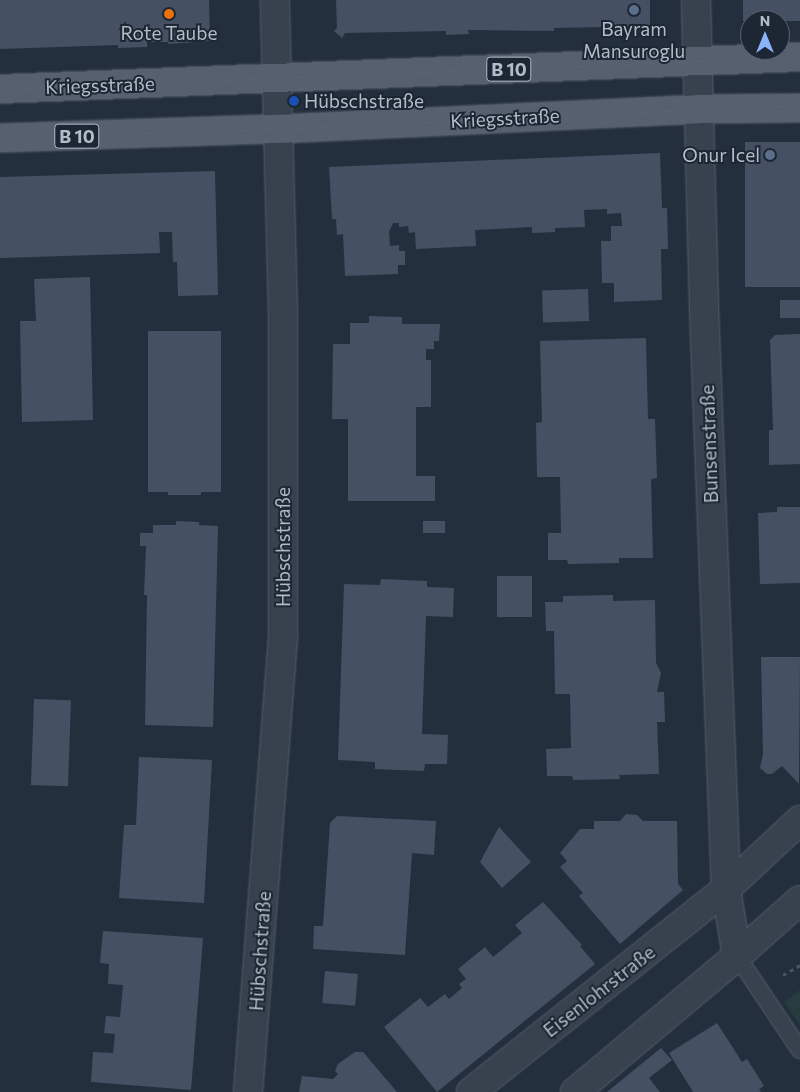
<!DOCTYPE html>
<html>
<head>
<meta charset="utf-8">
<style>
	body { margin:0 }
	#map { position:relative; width:800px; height:1092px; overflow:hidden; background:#242f3e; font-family:Commissioner,sans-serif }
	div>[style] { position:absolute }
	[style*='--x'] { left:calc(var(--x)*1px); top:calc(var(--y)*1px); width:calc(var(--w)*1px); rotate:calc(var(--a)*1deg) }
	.green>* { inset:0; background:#263c3f }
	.building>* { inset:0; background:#455162; transform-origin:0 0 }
	.path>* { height:3px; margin-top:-1.5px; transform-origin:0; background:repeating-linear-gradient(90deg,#44595c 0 4px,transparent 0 8px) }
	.roads { filter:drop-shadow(0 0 1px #565f6c) drop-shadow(0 0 1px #565f6c) }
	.service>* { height:16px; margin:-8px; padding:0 8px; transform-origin:8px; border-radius:8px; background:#38414e }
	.minor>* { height:28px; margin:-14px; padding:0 14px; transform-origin:14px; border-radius:14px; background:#38414e }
	.primary>* { height:28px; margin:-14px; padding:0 14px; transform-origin:14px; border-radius:14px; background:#56606e }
	.tram>* { height:1px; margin:-0.5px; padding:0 0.5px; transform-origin:0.5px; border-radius:0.5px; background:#5a6575 }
	.dots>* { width:14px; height:14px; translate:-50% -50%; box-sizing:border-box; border:2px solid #1d2633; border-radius:50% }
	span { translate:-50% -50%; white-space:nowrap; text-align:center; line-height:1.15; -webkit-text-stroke:4px #1d2633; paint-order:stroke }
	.shield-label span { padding:1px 4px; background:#1d2633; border:1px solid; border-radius:4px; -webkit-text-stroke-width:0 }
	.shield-label { font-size:18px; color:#b4bcc9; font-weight:700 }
	.poi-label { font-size:19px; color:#b4bcc9 }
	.left { translate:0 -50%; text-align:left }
	.right { translate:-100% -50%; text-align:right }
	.street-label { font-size:19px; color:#b4bcc9 }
	.north { position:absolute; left:740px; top:10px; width:50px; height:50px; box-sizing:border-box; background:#1d2633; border:1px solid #59626f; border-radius:50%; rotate:0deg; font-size:14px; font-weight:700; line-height:20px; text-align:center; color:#b4bcc9 }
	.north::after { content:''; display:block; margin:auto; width:18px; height:22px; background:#8ab4f8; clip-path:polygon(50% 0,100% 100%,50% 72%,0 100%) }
</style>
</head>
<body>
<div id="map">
	<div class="green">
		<div style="clip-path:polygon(800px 990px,800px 1025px,784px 1002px)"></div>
	</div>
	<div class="building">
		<div style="clip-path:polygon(0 0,209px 0,210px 41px,168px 44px,168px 42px,147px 42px,147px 47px,118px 48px,118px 45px,0 49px)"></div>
		<div style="clip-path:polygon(336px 0,650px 0,650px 25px,621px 26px,621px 30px,603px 30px,603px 27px,554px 28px,554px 31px,468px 30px,469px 34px,446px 35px,446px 31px,345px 33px,342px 38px,334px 31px,337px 28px)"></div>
		<div style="left:743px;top:0;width:57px;height:21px"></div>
		<div style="left:800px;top:142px;width:145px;height:55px;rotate:90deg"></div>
		<div style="clip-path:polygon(660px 153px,662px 208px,667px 208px,668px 249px,661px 249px,662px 300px,614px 302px,614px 283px,602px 283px,601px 241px,611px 241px,611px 226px,622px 226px,621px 213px,607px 214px,607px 209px,584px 210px,585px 227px,555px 228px,555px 232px,532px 233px,532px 227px,475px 230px,476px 246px,416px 249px,415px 232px,409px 233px,408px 226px,399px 227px,399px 223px,393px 223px,389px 232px,390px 246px,399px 245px,399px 251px,405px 251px,405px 265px,398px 265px,398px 274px,345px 276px,343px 234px,337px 235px,336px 219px,332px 219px,329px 167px)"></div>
		<div style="clip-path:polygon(215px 171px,218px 295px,178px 296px,177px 262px,173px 262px,172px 232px,159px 232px,160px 253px,0 258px,0 177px)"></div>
		<div style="clip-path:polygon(90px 277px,93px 420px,22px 422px,20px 321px,36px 321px,34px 279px)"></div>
		<div style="left:588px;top:289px;width:32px;height:46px;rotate:88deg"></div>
		<div style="left:780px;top:300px;width:20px;height:18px"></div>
		<div style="clip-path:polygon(369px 316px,402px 317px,402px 324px,440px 324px,439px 341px,434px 341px,434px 349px,426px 349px,426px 360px,431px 360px,431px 407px,416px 407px,416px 476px,435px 476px,435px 501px,348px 501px,348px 419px,332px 419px,333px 344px,350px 344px,350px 323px,369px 323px)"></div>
		<div style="clip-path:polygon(148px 331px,221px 331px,221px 492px,201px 492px,201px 495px,168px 495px,168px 492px,148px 492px)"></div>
		<div style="clip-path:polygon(800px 334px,800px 464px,769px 465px,769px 430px,773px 430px,770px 340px,775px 335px)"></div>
		<div style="clip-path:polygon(646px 338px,648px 419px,655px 419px,657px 478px,651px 479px,653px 558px,619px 558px,619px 563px,568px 564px,567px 560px,548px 560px,548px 533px,561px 533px,560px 477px,537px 477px,536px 423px,542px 422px,540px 341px)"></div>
		<div style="clip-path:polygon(777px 507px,800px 507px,800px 583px,760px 584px,758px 513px,777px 512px)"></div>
		<div style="clip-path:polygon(176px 521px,199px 522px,199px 525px,218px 526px,213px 727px,145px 725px,147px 595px,144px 595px,146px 546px,140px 546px,140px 533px,153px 533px,153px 525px,176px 525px)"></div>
		<div style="left:423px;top:521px;width:22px;height:12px"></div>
		<div style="left:497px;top:576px;width:35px;height:41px"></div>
		<div style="clip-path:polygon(381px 579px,427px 581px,427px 587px,454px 588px,453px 617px,426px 616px,422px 734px,448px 735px,447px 764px,425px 764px,424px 771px,375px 769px,375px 762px,338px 760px,344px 584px,380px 585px)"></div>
		<div style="clip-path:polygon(613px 595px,613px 601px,655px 600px,656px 663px,661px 673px,657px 692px,664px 692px,665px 722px,657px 722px,659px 774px,619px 775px,620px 779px,573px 780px,572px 776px,547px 776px,546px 749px,571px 748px,570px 694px,555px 694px,554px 631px,546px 631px,545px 602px,563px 602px,563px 596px)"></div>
		<div style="clip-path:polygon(761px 657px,800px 657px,799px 784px,782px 766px,772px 774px,767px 774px,760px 768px,763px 754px)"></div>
		<div style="left:34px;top:699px;width:37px;height:86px;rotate:2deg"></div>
		<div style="clip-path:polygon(139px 757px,212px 760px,204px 903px,119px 898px,124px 825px,136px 825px)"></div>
		<div style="clip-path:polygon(626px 814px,637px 815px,643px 821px,677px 821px,678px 884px,683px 890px,620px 944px,579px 896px,583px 893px,560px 867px,567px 861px,560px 853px,580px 829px,594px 829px,594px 821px,620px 821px)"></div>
		<div style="clip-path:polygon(337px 816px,436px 821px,434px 855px,412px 853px,405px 955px,313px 949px,314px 926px,323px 926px,330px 823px)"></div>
		<div style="clip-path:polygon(499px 827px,531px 862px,502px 888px,480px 862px)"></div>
		<div style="clip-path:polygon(543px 902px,582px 945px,580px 946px,595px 964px,437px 1092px,384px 1027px,420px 998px,428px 1007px,445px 994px,449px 999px,462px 988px,459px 984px,466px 979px,458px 969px,485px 947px,493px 957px,522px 933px,515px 925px)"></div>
		<div style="clip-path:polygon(103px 931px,203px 938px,191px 1090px,91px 1082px,93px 1052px,113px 1053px,115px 1034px,104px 1033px,106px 1016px,120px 1017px,123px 985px,108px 984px,109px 964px,100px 963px)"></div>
		<div style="left:325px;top:971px;width:33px;height:32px;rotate:5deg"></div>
		<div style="clip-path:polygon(717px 1023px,742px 1062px,747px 1059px,764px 1086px,759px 1089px,761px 1092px,693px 1092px,669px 1053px)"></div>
		<div style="clip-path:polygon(661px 1048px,672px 1060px,649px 1078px,660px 1092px,607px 1092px)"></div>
		<div style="clip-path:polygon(355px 1052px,363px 1052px,397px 1092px,299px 1092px,302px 1076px,333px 1079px,338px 1074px,335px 1071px,338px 1064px)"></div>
	</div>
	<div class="path">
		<div style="--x:783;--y:975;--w:20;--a:-30"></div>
	</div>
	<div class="roads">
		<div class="service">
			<div style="--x:737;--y:956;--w:113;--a:56.2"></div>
		</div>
		<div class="minor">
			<div style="--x:696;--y:0;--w:308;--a:88.5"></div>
			<div style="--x:704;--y:308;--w:581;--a:87.83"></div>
			<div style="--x:726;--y:889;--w:68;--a:80.7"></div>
			<div style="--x:248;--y:1092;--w:456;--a:-85.6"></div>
			<div style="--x:283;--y:637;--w:323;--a:-90"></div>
			<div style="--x:283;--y:314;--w:314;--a:-91.5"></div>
			<div style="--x:471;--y:1092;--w:326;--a:-38.5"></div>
			<div style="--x:726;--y:889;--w:101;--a:-43"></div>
			<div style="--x:575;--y:1092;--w:212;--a:-40"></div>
			<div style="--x:737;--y:956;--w:84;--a:-41.6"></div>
		</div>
		<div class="primary">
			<div style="--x:0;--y:89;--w:801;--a:-2.29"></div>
			<div style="--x:0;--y:138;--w:278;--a:-1.9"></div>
			<div style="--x:278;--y:129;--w:421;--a:-2.7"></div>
			<div style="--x:699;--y:109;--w:101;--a:-0.6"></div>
		</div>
	</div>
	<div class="tram">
		<div style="--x:0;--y:89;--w:801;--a:-2.29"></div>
		<div style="--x:0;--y:138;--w:278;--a:-1.9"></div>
		<div style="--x:278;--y:129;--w:523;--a:-2.63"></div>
	</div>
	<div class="dots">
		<div style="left:634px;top:10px;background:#5c6f8a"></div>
		<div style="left:169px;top:14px;background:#e8710a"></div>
		<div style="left:294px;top:101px;background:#1a4fb4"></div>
		<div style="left:770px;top:155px;background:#5c6f8a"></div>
	</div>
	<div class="shield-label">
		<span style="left:509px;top:69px">B 10</span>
		<span style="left:77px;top:136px">B 10</span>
	</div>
	<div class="poi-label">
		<span style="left:634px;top:40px">Bayram<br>Mansuroglu</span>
		<span style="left:169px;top:33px">Rote Taube</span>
		<span class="left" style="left:304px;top:101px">Hübschstraße</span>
		<span class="right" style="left:760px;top:155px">Onur Icel</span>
	</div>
	<div class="street-label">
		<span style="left:100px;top:85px;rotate:-2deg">Kriegsstraße</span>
		<span style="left:505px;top:118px;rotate:-3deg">Kriegsstraße</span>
		<span style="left:709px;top:444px;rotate:-92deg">Bunsenstraße</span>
		<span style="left:283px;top:547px;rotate:-90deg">Hübschstraße</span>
		<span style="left:260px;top:951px;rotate:-86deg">Hübschstraße</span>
		<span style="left:599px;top:991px;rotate:-38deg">Eisenlohrstraße</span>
	</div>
	<div class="north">N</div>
</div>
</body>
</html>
